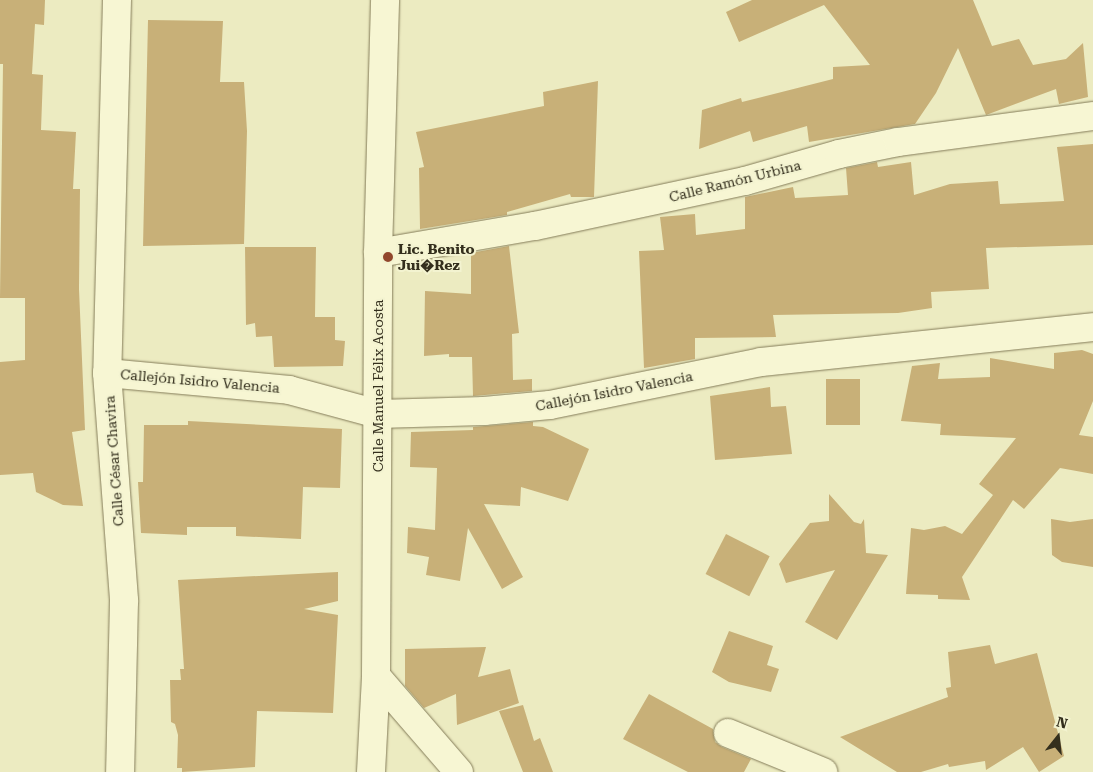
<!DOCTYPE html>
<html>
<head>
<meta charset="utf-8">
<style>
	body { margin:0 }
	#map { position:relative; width:1093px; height:772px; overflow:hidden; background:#ecebc1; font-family:"Roboto Serif",serif }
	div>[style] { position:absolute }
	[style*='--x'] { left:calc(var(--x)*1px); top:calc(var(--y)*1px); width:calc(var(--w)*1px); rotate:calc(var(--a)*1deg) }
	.building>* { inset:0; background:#c8b078; transform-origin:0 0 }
	.roads { filter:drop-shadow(0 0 1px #847c59) drop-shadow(0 0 1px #847c59) }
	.minor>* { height:28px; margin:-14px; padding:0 14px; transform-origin:14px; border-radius:14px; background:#f7f6d3 }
	.dots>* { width:14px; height:14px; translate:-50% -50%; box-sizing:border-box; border:2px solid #f3f3d0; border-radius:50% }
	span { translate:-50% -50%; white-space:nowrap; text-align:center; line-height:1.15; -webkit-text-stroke:4px #f3f3d0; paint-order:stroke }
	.street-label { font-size:14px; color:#342f1d }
	.poi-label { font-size:14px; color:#342f1d; font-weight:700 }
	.left { translate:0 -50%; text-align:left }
	.north { position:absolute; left:1033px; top:712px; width:50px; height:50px; -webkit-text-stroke:4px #f3f3d0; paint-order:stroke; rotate:16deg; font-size:14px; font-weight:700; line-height:20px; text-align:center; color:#342f1d }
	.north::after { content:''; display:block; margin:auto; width:18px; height:22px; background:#342f1d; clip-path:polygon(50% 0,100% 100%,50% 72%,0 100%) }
</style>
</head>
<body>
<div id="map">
	<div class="building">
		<div style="clip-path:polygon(0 0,45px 0,44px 25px,35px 24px,32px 74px,43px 75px,41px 130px,76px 132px,73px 189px,80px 189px,79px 289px,85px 430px,72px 432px,83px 506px,63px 505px,36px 492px,33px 473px,0 475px,0 362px,25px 360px,25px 298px,0 298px,3px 64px,0 64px)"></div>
		<div style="clip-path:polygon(752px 0,973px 0,992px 46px,1019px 39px,1033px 65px,1066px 59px,1083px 43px,1088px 97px,1059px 104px,1056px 89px,986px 115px,958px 48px,936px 93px,915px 124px,809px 142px,807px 126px,753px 142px,750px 131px,699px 149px,702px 110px,741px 98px,742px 102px,833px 79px,833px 67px,870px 65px,824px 5px,739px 42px,726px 12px)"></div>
		<div style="clip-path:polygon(148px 20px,223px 21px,220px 82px,244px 82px,247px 131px,244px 244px,143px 246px)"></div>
		<div style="clip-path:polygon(598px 81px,594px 197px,571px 197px,570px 194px,507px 212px,507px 215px,420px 229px,419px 168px,424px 167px,416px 132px,544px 106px,543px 92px)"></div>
		<div style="clip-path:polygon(1093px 144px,1093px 245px,986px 248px,989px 289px,931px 292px,932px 308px,898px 313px,773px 315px,776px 337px,695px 338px,695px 359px,644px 368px,639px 251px,664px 250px,660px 217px,695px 214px,696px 235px,745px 229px,745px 197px,793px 187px,795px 198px,848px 195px,846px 168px,877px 162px,878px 167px,911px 162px,914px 195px,950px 184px,998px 181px,1000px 204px,1064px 201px,1057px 147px)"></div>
		<div style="clip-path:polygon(509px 246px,519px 333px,512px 334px,513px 380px,532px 379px,532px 391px,473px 396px,472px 357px,449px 357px,449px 354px,424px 356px,425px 291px,471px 294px,471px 253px)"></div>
		<div style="clip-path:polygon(245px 247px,316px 247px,315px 317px,335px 317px,335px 340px,345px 341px,343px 366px,274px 367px,272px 336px,256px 337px,255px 323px,246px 325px)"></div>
		<div style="clip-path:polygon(1082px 350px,1093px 354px,1093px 401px,1079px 435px,1093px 437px,1093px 474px,1060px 468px,1024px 509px,1013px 500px,962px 577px,970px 600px,938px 599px,938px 595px,906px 594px,911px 528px,924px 530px,945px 526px,962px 534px,993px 495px,979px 484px,1016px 438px,940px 435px,941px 424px,901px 421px,912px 366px,940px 363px,938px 379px,990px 377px,990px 358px,1054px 369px,1054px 353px)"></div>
		<div style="left:826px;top:379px;width:34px;height:46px"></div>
		<div style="clip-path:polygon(770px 387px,771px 407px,786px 406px,792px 454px,715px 460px,710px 396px)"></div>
		<div style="clip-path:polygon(188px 421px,342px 429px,340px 488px,303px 487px,301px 539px,236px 536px,236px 527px,187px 527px,187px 535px,141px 533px,138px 482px,143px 482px,144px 425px,188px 425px)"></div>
		<div style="clip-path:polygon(533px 422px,533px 426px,543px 427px,589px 449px,568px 501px,521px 487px,520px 506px,484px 504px,523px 577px,502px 589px,468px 528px,460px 581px,426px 575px,429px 557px,407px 553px,408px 527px,435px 530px,437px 468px,410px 467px,411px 432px,473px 430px,473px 427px)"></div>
		<div style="clip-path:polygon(829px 494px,854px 522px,861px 524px,864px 519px,866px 553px,888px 555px,837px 640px,805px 622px,835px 570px,786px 583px,779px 564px,810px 523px,829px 521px)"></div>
		<div style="clip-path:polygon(1051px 519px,1070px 522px,1093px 519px,1093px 567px,1062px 562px,1052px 555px)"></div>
		<div style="left:726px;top:534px;width:49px;height:45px;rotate:27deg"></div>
		<div style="clip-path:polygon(338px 572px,338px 601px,304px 609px,338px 615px,333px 713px,257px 711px,255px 767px,182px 772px,182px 768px,177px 768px,178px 735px,175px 724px,171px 722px,170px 680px,181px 680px,180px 669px,184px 669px,178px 580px)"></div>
		<div style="clip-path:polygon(729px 631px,773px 646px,767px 665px,779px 669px,771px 692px,729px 682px,712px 672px)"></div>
		<div style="clip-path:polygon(990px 645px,995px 664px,1037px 653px,1064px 756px,1039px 772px,1023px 747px,986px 770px,985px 761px,949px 767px,948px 764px,921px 772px,897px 772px,840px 737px,948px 697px,946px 688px,951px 687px,948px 652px)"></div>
		<div style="clip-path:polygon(486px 647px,478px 677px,510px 669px,519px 703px,457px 725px,456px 694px,424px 708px,405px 686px,405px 649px)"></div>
		<div style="clip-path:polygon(649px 694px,713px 729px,715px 742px,722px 747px,751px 759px,744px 772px,688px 772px,623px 739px)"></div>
		<div style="clip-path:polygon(523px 705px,534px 741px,540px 738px,553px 772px,523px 772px,499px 711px)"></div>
	</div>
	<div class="roads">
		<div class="minor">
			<div style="--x:117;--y:0;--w:373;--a:91.5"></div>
			<div style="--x:107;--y:373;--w:229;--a:85.7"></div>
			<div style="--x:124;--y:601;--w:171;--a:91.3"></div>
			<div style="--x:378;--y:253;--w:159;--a:-9.8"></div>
			<div style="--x:535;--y:226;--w:215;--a:-12.1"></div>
			<div style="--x:745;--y:181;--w:98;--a:-16"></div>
			<div style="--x:839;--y:154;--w:60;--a:-11.5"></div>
			<div style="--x:898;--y:142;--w:197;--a:-7.6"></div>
			<div style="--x:107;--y:373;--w:183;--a:5.3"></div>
			<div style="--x:289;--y:390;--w:92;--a:15.1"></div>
			<div style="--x:378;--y:414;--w:106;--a:-1.6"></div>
			<div style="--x:484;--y:411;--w:66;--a:-5.2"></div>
			<div style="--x:550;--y:405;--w:215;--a:-11.5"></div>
			<div style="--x:761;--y:362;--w:334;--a:-6"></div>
			<div style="--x:376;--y:676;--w:127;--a:49.2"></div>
			<div style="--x:728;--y:733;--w:103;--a:22.3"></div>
			<div style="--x:371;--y:772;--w:96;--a:-87"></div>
			<div style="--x:376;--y:676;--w:423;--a:-89.7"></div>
			<div style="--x:378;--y:253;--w:253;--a:-88.4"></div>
		</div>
	</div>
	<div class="dots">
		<div style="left:388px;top:257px;background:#91472c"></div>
	</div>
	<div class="street-label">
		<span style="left:735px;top:181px;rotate:-14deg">Calle Ramón Urbina</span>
		<span style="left:200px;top:381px;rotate:5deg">Callejón Isidro Valencia</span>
		<span style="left:378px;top:386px;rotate:-90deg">Calle Manuel Félix Acosta</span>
		<span style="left:614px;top:391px;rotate:-11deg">Callejón Isidro Valencia</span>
		<span style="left:114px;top:461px;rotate:-94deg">Calle César Chavira</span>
	</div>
	<div class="poi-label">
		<span class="left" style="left:398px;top:257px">Lic. Benito<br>Jui�Rez</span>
	</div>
	<div class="north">N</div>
</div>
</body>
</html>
